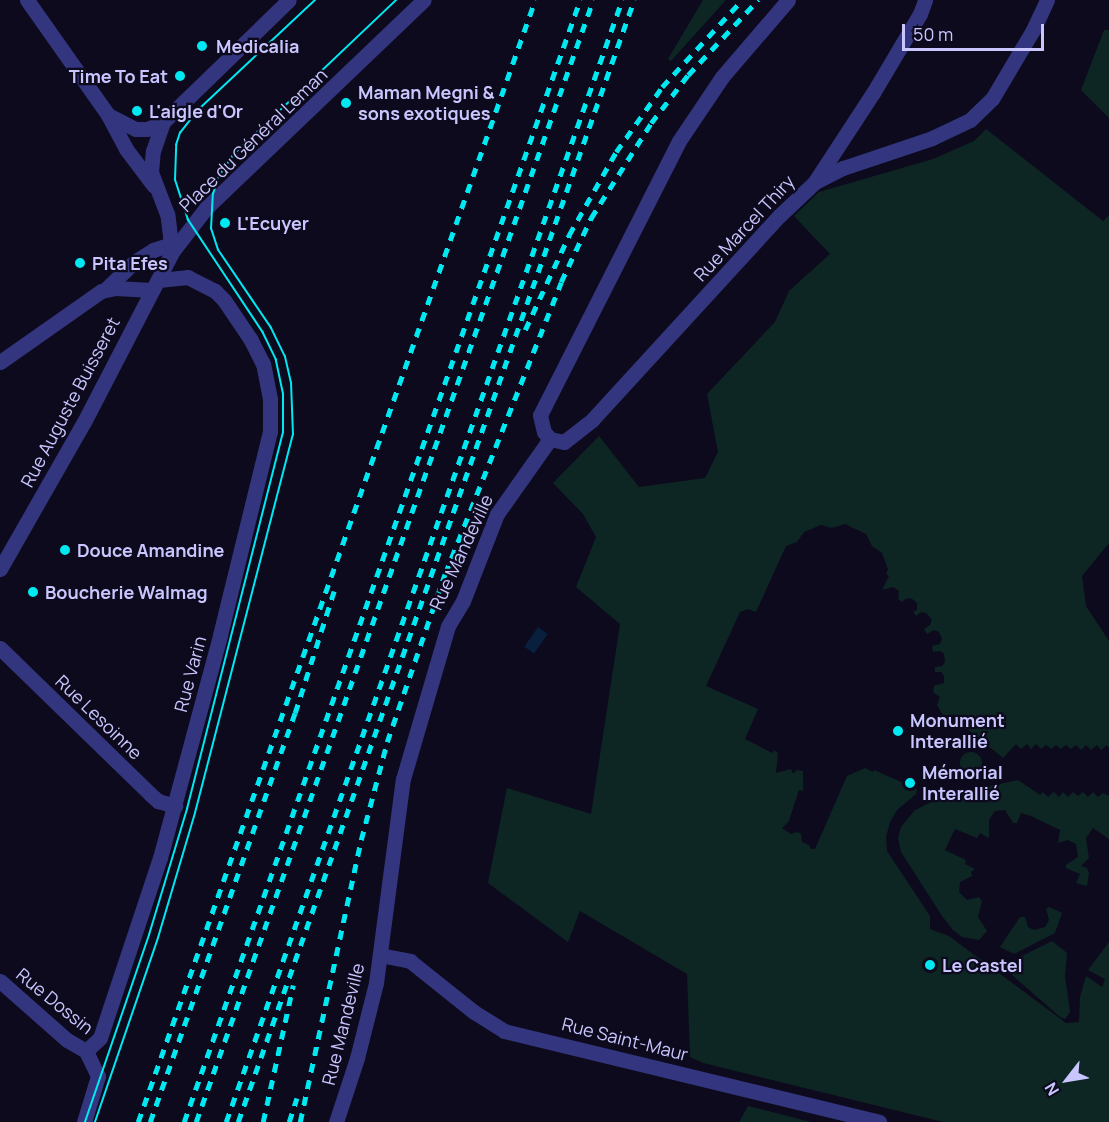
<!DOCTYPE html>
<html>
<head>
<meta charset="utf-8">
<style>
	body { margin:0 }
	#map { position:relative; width:1109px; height:1122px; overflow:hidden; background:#0c0a1c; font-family:Manrope,sans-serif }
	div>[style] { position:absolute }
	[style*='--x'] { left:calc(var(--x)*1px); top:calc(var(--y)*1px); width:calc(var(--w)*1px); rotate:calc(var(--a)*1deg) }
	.green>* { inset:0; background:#0d2624 }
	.round { border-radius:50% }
	.water>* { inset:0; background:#081f3d; transform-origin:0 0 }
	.minor>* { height:15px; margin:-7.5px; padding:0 7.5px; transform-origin:7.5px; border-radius:7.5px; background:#33357e }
	.tertiary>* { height:15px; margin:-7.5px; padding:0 7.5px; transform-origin:7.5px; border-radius:7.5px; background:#33357e }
	.tram>* { height:1.5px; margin:-0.75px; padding:0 0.75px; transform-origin:0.75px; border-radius:0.75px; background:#00e8f1 }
	.rail>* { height:4.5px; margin-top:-2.25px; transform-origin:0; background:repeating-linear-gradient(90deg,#00e8f1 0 9px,transparent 0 17px) }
	.dots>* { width:16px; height:16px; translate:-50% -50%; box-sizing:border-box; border:3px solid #0c0a1c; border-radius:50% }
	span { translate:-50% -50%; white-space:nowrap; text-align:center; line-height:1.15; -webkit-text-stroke:4.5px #0c0a1c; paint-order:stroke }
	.poi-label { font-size:18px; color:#c9c6ff; font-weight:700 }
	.left { translate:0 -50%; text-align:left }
	.right { translate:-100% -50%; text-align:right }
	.street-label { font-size:18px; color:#c9c6ff }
	.north { position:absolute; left:1037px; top:1050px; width:60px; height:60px; -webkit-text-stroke:4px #0c0a1c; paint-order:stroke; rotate:239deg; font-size:16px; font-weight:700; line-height:24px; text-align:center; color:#c9c6ff }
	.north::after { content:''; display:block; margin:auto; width:21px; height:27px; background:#c9c6ff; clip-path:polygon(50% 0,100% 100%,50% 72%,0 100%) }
	.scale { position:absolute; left:902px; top:24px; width:142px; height:27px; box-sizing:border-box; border:3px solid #c9c6ff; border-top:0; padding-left:8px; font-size:18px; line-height:21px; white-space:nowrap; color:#c9c6ff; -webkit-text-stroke:4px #0c0a1c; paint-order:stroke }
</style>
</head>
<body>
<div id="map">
	<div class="green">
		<div style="clip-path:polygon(703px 0,726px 0,671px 61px,668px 59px)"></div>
		<div style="clip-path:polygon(1104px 30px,1109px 30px,1109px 118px,1081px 90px)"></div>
		<div style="clip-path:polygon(986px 129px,1103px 221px,1109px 215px,1109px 543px,1082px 576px,1086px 606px,1109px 641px,1109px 748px,1107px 745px,1101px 750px,1097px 745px,1091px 750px,1086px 745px,1081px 750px,1076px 745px,1071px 749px,1066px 745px,1061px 749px,1056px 745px,1051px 749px,1046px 745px,1041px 749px,1036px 744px,1031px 749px,1027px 744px,1021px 749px,1016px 744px,1003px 758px,965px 727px,944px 717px,937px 705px,940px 697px,933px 692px,934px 686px,944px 683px,944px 676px,941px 672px,935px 672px,935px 667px,942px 666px,945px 662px,944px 654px,940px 651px,933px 652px,932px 646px,940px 644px,942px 639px,939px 632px,934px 630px,927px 634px,924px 629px,930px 625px,932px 620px,926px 613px,921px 612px,916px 616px,913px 612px,917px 610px,917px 603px,911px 598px,905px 599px,902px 602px,898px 599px,899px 591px,893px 587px,882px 590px,889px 576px,886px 574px,888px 569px,882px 553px,872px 546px,866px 534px,845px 524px,832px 528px,821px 525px,804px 532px,797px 542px,786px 546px,756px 612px,748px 609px,740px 612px,706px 686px,758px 709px,745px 739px,772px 753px,774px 750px,778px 753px,776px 773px,791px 769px,793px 774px,797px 770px,803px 771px,803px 791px,799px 790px,789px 821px,782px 828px,791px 834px,797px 832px,801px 834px,802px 842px,809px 845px,811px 849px,815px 849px,847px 776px,865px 768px,873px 772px,874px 770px,917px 789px,916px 794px,897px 810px,890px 822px,886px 837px,887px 851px,930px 916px,930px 929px,949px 936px,1066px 1023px,1079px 1022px,1080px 997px,1086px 976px,1102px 987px,1105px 979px,1088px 970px,1109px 942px,1109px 1122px,943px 1122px,703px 1063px,690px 1057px,687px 974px,580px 911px,568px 942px,488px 883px,507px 788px,591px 814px,620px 624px,576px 587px,596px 537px,583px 514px,553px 483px,599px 436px,639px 487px,705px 478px,718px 452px,707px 394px,775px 322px,789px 291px,830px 254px,794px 216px,819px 192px,933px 159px,974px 141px)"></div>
		<div class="round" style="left:960px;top:752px;width:22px;height:22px"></div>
		<div style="clip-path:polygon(1018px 780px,1040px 795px,1043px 792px,1048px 797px,1054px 792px,1059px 797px,1063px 792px,1068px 797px,1073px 792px,1078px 796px,1083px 792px,1088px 797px,1093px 792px,1098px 797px,1103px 793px,1109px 796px,1109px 839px,1093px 828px,1086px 838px,1089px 858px,1081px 866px,1087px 868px,1089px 873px,1087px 886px,1076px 883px,1080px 874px,1066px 868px,1066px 865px,1078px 857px,1076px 844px,1068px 840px,1058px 843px,1060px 830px,1031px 816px,1021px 813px,1017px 823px,1013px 823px,1005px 810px,995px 811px,989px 820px,989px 838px,980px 833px,977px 838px,955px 829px,945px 850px,966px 860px,965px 864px,975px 869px,971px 872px,972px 876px,960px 882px,959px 892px,967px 900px,979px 897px,982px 901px,978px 917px,987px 931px,979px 940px,962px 937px,953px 930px,942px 916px,901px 852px,898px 838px,901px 827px,915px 810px,944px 796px)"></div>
		<div style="clip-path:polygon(1049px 907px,1062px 913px,1055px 933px,1014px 954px,1000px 947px,1020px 917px,1025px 917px,1028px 927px,1034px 930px,1045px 927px,1049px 920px,1046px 909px)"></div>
		<div style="clip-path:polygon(1052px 941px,1067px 953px,1065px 976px,1070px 1012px,1065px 1019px,1060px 1017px,1012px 975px,1018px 958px)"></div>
		<div style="clip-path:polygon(748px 1106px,811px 1122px,739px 1122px)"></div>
	</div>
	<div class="water">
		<div style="left:538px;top:627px;width:12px;height:24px;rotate:35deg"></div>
	</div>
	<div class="minor">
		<div style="--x:27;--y:0;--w:141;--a:54.8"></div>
		<div style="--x:108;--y:115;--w:38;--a:62"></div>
		<div style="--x:126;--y:149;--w:46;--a:52.9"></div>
		<div style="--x:788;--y:0;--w:101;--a:130.6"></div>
		<div style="--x:722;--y:77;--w:77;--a:123.9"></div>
		<div style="--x:679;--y:141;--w:307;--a:116.9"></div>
		<div style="--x:540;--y:415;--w:17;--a:77"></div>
		<div style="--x:544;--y:432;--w:9;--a:49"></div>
		<div style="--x:550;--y:439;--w:14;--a:12"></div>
		<div style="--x:564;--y:442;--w:36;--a:-38"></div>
		<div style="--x:592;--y:420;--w:277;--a:-47.5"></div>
		<div style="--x:779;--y:216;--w:48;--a:-43.3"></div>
		<div style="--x:814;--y:183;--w:108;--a:-56.8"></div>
		<div style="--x:873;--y:93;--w:92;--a:-59.3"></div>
		<div style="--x:920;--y:14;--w:15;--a:-70"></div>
		<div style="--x:108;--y:115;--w:31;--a:27"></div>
		<div style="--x:136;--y:129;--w:11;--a:0"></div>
		<div style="--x:147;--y:129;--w:17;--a:-24"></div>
		<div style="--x:817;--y:181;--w:29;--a:-27"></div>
		<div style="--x:843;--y:168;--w:94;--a:-18.6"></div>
		<div style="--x:932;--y:138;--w:42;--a:-25.3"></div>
		<div style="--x:970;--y:120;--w:30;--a:-44"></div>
		<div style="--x:992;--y:99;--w:80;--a:-59.3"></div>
		<div style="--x:1033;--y:30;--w:33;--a:-65"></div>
		<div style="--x:107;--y:288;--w:37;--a:-44"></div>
		<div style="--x:134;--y:262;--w:22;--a:-32"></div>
		<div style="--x:153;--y:250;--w:19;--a:-18"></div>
		<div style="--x:0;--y:362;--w:123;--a:-35.1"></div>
		<div style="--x:101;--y:291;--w:14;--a:-12"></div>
		<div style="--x:115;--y:288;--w:37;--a:3"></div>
		<div style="--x:0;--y:648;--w:209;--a:44.2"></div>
		<div style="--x:150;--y:794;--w:11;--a:41"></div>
		<div style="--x:158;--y:801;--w:18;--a:16"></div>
		<div style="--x:380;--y:955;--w:31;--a:11"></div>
		<div style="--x:410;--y:961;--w:82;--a:38.6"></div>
		<div style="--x:474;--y:1012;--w:36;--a:32"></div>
		<div style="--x:504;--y:1031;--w:386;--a:13.6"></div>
		<div style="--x:0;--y:981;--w:89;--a:41.4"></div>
		<div style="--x:67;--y:1040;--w:22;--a:30"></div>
		<div style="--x:84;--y:1122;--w:48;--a:-73.1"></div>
		<div style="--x:98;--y:1076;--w:28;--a:-116"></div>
		<div style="--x:86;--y:1051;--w:19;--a:-43"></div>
		<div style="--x:100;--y:1038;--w:190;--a:-71.6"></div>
		<div style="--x:160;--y:858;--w:231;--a:-74.9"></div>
		<div style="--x:220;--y:635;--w:209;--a:-76.2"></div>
		<div style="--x:270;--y:432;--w:33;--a:-90"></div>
		<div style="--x:270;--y:399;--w:36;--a:-101"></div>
		<div style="--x:263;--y:364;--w:27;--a:-117"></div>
		<div style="--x:251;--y:340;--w:48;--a:-124"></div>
		<div style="--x:224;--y:300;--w:13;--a:-135"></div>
		<div style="--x:215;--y:291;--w:30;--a:-153"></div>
		<div style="--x:188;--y:277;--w:30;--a:174"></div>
		<div style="--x:336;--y:1122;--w:67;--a:-71.8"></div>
		<div style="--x:357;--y:1058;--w:77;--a:-75.8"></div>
		<div style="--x:376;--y:983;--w:206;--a:-82.5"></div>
		<div style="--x:403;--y:779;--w:159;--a:-73.6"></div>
		<div style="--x:448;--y:626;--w:29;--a:-59"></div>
		<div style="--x:463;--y:601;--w:93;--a:-68.7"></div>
		<div style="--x:497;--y:514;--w:92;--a:-54.8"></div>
	</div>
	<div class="tertiary">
		<div style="--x:172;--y:252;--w:38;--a:-97"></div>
		<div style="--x:167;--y:214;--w:45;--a:-110.9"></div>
		<div style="--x:151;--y:172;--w:21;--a:-85"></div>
		<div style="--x:153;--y:151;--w:31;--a:-71"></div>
		<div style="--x:163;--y:122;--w:175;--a:-44.1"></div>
		<div style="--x:0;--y:569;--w:169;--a:-60.3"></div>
		<div style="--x:84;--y:422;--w:191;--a:-62.6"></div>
		<div style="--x:172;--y:252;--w:56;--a:-52.3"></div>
		<div style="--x:206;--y:208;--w:301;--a:-43.7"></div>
	</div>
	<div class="tram">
		<div style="--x:85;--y:1122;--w:198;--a:-71.1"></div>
		<div style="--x:149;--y:935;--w:132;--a:-73.2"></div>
		<div style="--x:187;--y:809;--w:388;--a:-75.7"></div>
		<div style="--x:283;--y:433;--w:39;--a:-90"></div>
		<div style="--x:283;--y:394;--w:35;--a:-102"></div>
		<div style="--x:276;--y:360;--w:30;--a:-116"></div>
		<div style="--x:263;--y:333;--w:136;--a:-123.6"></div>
		<div style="--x:188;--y:220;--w:42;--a:-108"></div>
		<div style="--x:175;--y:180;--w:35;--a:-88"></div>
		<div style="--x:176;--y:145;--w:13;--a:-72"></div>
		<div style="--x:180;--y:133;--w:31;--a:-52"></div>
		<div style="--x:199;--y:109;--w:159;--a:-43.2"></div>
		<div style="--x:95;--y:1122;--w:194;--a:-71.1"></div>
		<div style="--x:158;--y:938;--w:130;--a:-73.5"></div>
		<div style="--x:195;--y:813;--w:390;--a:-75.5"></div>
		<div style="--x:293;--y:435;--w:52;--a:-92.2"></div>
		<div style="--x:291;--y:383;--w:27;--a:-103"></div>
		<div style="--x:285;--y:357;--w:32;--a:-116"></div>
		<div style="--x:271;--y:328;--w:94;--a:-124.2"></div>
		<div style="--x:218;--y:250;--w:22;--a:-108"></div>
		<div style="--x:211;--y:229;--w:35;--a:-87"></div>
		<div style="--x:213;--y:194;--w:19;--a:-72"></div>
		<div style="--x:219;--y:176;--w:27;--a:-56"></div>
		<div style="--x:234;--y:154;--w:224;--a:-43.5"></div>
	</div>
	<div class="rail">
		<div style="--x:525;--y:330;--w:105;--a:-65.1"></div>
		<div style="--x:569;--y:235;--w:95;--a:-60.5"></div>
		<div style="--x:616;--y:152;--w:80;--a:-54.7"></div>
		<div style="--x:662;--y:87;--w:118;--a:-47.4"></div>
		<div style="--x:138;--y:1122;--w:1190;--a:-70.51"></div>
		<div style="--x:150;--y:1122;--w:434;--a:-70.5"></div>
		<div style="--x:295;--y:713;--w:128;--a:-72.3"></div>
		<div style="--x:184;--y:1122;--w:1190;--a:-70.56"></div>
		<div style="--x:196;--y:1122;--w:1190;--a:-70.51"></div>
		<div style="--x:226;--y:1122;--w:1190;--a:-70.56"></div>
		<div style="--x:238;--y:1122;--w:1190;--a:-70.56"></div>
		<div style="--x:263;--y:1122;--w:140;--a:-77.6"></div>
		<div style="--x:289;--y:1122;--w:25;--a:-72"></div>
		<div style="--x:300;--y:1122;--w:289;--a:-77.8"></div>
		<div style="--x:361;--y:840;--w:101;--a:-75.1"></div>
		<div style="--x:387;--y:742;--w:178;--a:-71"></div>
		<div style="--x:445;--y:574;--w:314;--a:-68.3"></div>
		<div style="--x:561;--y:282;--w:71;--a:-64.9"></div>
		<div style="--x:591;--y:218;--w:112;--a:-57.7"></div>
		<div style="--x:651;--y:123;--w:61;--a:-52.4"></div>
		<div style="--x:688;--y:75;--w:103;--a:-47"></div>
	</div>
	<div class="dots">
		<div style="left:202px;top:46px;background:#00e8f1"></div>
		<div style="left:180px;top:76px;background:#00e8f1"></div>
		<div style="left:346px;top:103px;background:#00e8f1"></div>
		<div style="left:137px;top:111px;background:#00e8f1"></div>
		<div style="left:225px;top:223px;background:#00e8f1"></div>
		<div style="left:80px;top:263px;background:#00e8f1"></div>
		<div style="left:65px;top:550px;background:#00e8f1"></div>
		<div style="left:33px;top:592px;background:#00e8f1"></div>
		<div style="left:898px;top:731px;background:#00e8f1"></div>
		<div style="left:910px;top:783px;background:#00e8f1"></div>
		<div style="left:930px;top:965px;background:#00e8f1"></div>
	</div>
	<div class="poi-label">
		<span class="left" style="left:216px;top:46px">Medicalia</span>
		<span class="right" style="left:168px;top:76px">Time To Eat</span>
		<span class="left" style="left:358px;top:103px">Maman Megni &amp;<br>sons exotiques</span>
		<span class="left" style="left:149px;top:111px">L'aigle d'Or</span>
		<span class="left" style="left:237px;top:223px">L'Ecuyer</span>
		<span class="left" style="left:92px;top:263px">Pita Efes</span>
		<span class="left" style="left:77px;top:550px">Douce Amandine</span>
		<span class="left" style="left:45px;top:592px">Boucherie Walmag</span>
		<span class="left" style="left:910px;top:731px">Monument<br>Interallié</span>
		<span class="left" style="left:922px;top:783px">Mémorial<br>Interallié</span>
		<span class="left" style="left:942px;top:965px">Le Castel</span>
	</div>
	<div class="street-label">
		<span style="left:253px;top:140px;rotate:-44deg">Place du Général Leman</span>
		<span style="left:744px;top:228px;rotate:-47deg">Rue Marcel Thiry</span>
		<span style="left:70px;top:402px;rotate:-62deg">Rue Auguste Buisseret</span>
		<span style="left:461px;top:552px;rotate:-65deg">Rue Mandeville</span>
		<span style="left:190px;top:674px;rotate:-75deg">Rue Varin</span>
		<span style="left:99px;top:717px;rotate:44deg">Rue Lesoinne</span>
		<span style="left:55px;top:1001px;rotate:39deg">Rue Dossin</span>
		<span style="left:343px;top:1024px;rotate:-76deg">Rue Mandeville</span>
		<span style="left:625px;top:1039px;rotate:14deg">Rue Saint-Maur</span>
	</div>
	<div class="north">N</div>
	<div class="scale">50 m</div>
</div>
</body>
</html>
